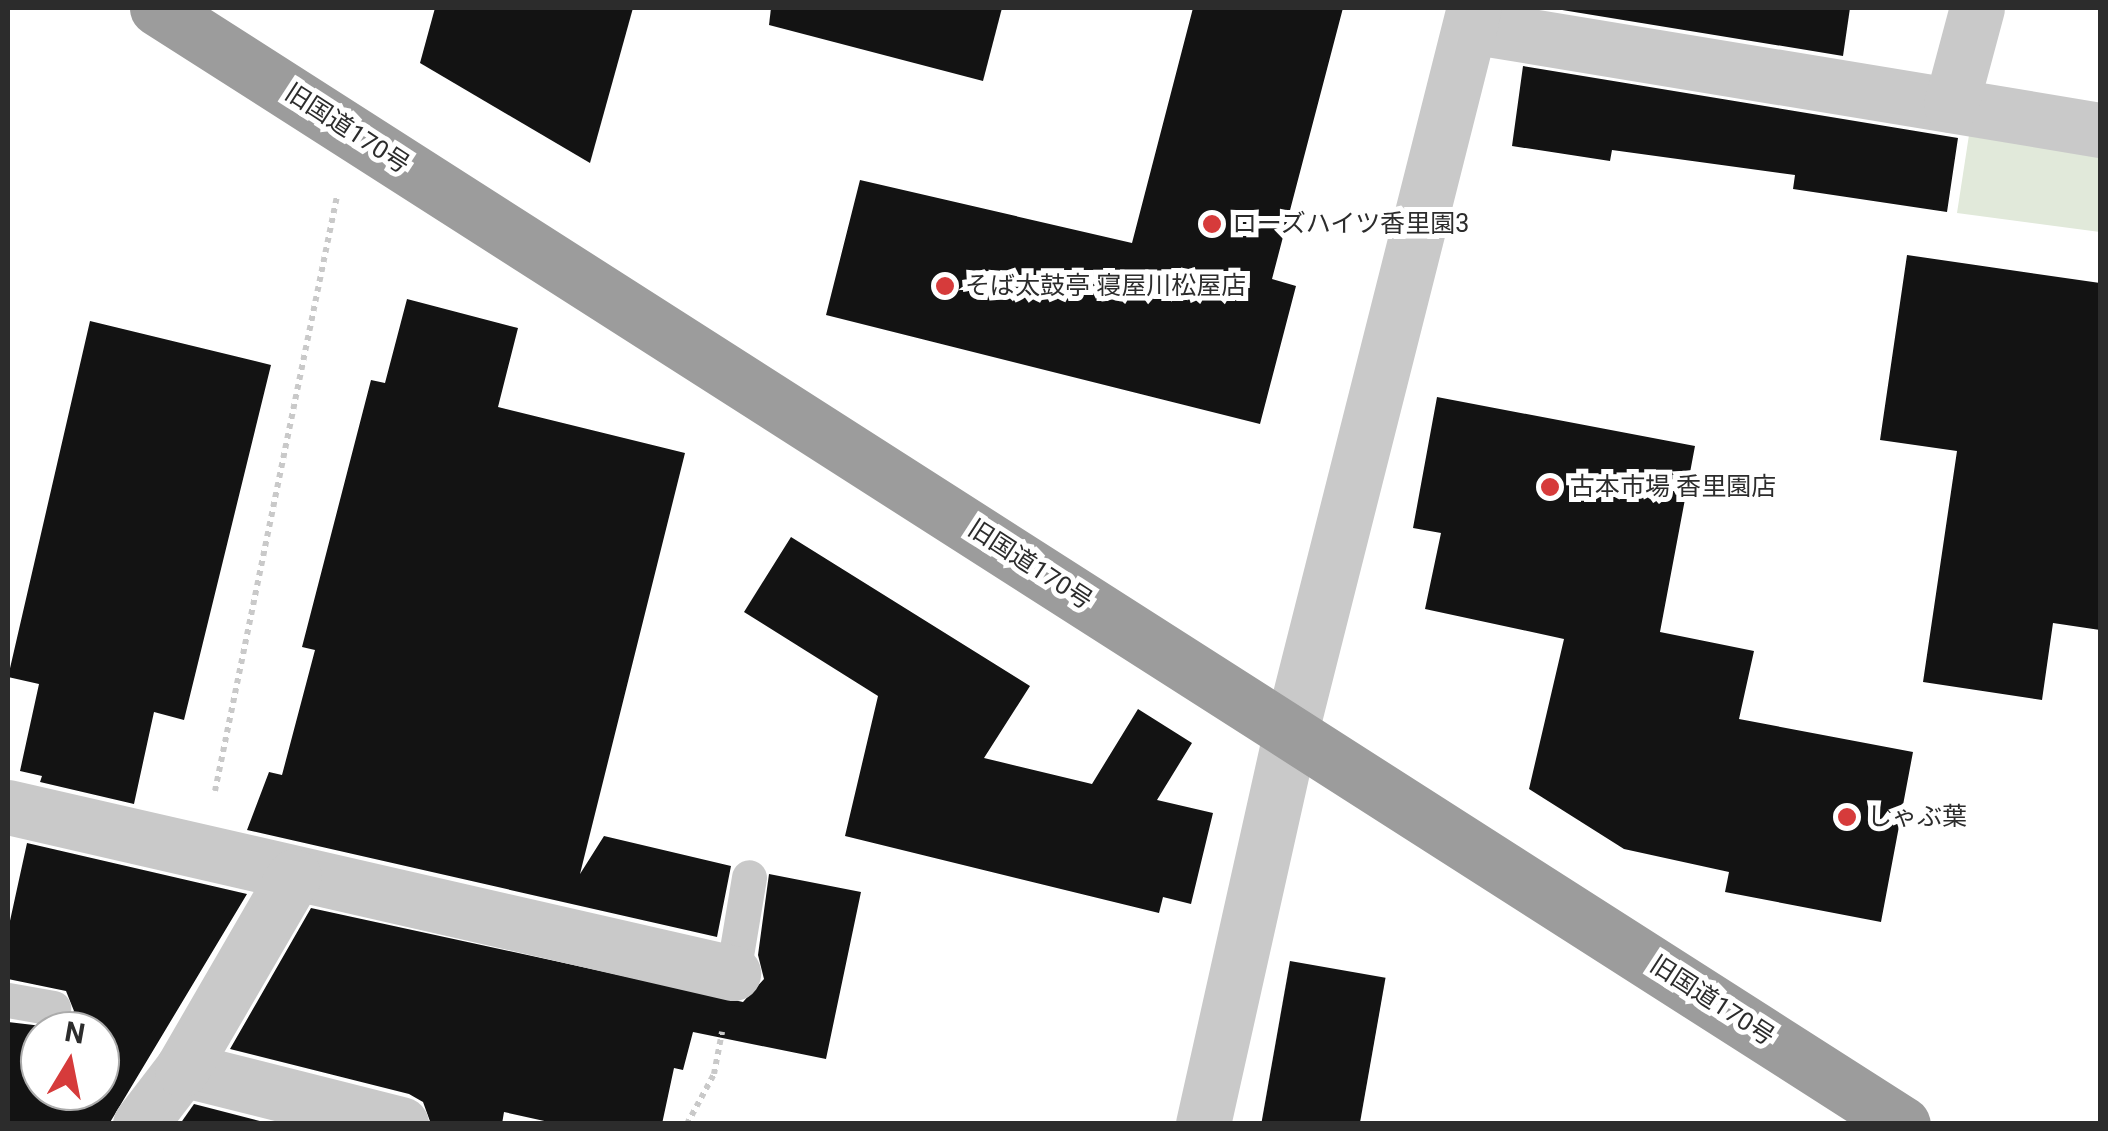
<!DOCTYPE html>
<html>
<head>
<meta charset="utf-8">
<style>
	body { margin:0 }
	#map { position:relative; width:2108px; height:1131px; overflow:hidden; background:#fff; font-family:Roboto,"Noto Sans JP",sans-serif }
	div>[style] { position:absolute }
	[style*='--x'] { left:calc(var(--x)*1px); top:calc(var(--y)*1px); width:calc(var(--w)*1px); rotate:calc(var(--a)*1deg) }
	.green>* { inset:0; background:#e1e9da }
	.building>* { inset:0; background:#131313; transform-origin:0 0 }
	.path>* { height:6px; margin-top:-3px; transform-origin:0; background:repeating-linear-gradient(90deg,#c9c9c9 0 5px,transparent 0 10px) }
	.service>* { height:35px; margin:-17.5px; padding:0 17.5px; transform-origin:17.5px; border-radius:17.5px; background:#c9c9c9 }
	.minor>* { height:55px; margin:-27.5px; padding:0 27.5px; transform-origin:27.5px; border-radius:27.5px; background:#c9c9c9 }
	.tertiary>* { height:55px; margin:-27.5px; padding:0 27.5px; transform-origin:27.5px; border-radius:27.5px; background:#c9c9c9 }
	.trunk>* { height:55px; margin:-27.5px; padding:0 27.5px; transform-origin:27.5px; border-radius:27.5px; background:#9c9c9c }
	.dots>* { width:28px; height:28px; translate:-50% -50%; box-sizing:border-box; border:5px solid #fff; border-radius:50% }
	span { translate:-50% -50%; white-space:nowrap; text-align:center; line-height:1.15; -webkit-text-stroke:10px #fff; paint-order:stroke }
	.street-label { font-size:25px; color:#2c2c2c }
	.poi-label { font-size:25px; color:#2c2c2c }
	.left { translate:0 -50%; text-align:left }
	.frame { position:absolute; inset:0; border:10px solid #2c2c2c; pointer-events:none }
	.north { position:absolute; left:20px; top:1011px; width:100px; height:100px; box-sizing:border-box; background:#fff; border:2px solid #ababab; border-radius:50%; rotate:10deg; font-size:28px; font-weight:700; line-height:40px; text-align:center; color:#2c2c2c }
	.north::after { content:''; display:block; margin:auto; width:35px; height:45px; background:#d63b3b; clip-path:polygon(50% 0,100% 100%,50% 72%,0 100%) }
</style>
</head>
<body>
<div id="map">
	<div class="green">
		<div style="clip-path:polygon(1973px 109px,2100px 130px,2100px 232px,1957px 213px)"></div>
	</div>
	<div class="building">
		<div style="clip-path:polygon(435px 8px,633px 8px,590px 163px,420px 63px)"></div>
		<div style="clip-path:polygon(771px 8px,1002px 8px,983px 81px,769px 25px)"></div>
		<div style="clip-path:polygon(1193px 8px,1343px 8px,1272px 279px,1296px 286px,1260px 424px,826px 315px,860px 180px,1132px 243px)"></div>
		<div style="clip-path:polygon(1550px 8px,1850px 8px,1843px 56px)"></div>
		<div style="clip-path:polygon(1523px 66px,1958px 138px,1947px 212px,1793px 189px,1795px 175px,1612px 150px,1610px 161px,1512px 146px)"></div>
		<div style="clip-path:polygon(1907px 255px,2100px 283px,2100px 630px,2053px 623px,2042px 700px,1923px 682px,1957px 451px,1880px 440px)"></div>
		<div style="clip-path:polygon(407px 299px,518px 328px,498px 407px,685px 453px,580px 874px,604px 836px,731px 866px,717px 937px,247px 830px,269px 772px,282px 775px,315px 650px,302px 647px,371px 380px,385px 383px)"></div>
		<div style="clip-path:polygon(90px 321px,271px 365px,184px 720px,154px 712px,134px 804px,40px 782px,42px 776px,20px 771px,39px 684px,8px 677px)"></div>
		<div style="clip-path:polygon(1437px 397px,1695px 446px,1660px 632px,1754px 651px,1739px 719px,1913px 752px,1881px 922px,1725px 892px,1729px 872px,1624px 849px,1529px 789px,1564px 639px,1425px 609px,1441px 533px,1413px 528px)"></div>
		<div style="clip-path:polygon(791px 537px,1030px 686px,984px 758px,1092px 784px,1138px 709px,1192px 743px,1157px 800px,1213px 813px,1191px 904px,1163px 897px,1159px 913px,845px 836px,878px 696px,744px 612px)"></div>
		<div style="clip-path:polygon(evenodd,27px 843px,247px 894px,109px 1124px,8px 1123px,8px 1022px,59px 1028px,74px 1011px,66px 991px,8px 979px,8px 930px,27px 843px,40px 1031px,100px 1031px,100px 1091px,40px 1091px,40px 1031px)"></div>
		<div style="clip-path:polygon(769px 874px,861px 892px,826px 1059px,693px 1032px,683px 1070px,674px 1068px,662px 1124px,558px 1124px,504px 1112px,502px 1124px,431px 1124px,423px 1102px,409px 1094px,230px 1049px,311px 908px,743px 1002px,764px 979px,758px 955px)"></div>
		<div style="left:1290px;top:961px;width:97px;height:165px;rotate:10deg"></div>
		<div style="clip-path:polygon(194px 1104px,271px 1124px,180px 1124px)"></div>
	</div>
	<div class="path">
		<div style="--x:215;--y:791;--w:607;--a:-78.41"></div>
		<div style="--x:687;--y:1124;--w:57;--a:-61.6"></div>
		<div style="--x:714;--y:1074;--w:43;--a:-79.2"></div>
	</div>
	<div class="service">
		<div style="--x:733;--y:973;--w:97;--a:-80.5"></div>
		<div style="--x:8;--y:1000;--w:46;--a:10.1"></div>
	</div>
	<div class="minor">
		<div style="--x:1470;--y:26;--w:639;--a:9.37"></div>
		<div style="--x:1951;--y:105;--w:100;--a:-75"></div>
		<div style="--x:1291;--y:731;--w:746;--a:-75.8"></div>
		<div style="--x:8;--y:807;--w:744;--a:12.9"></div>
		<div style="--x:182;--y:1069;--w:226;--a:14.1"></div>
		<div style="--x:140;--y:1124;--w:69;--a:-52.6"></div>
		<div style="--x:182;--y:1069;--w:223;--a:-59.9"></div>
	</div>
	<div class="tertiary">
		<div style="--x:1203;--y:1124;--w:403;--a:-77.4"></div>
	</div>
	<div class="trunk">
		<div style="--x:157;--y:8;--w:2072;--a:32.59"></div>
	</div>
	<div class="dots">
		<div style="left:1212px;top:224px;background:#d63b3b"></div>
		<div style="left:945px;top:286px;background:#d63b3b"></div>
		<div style="left:1550px;top:487px;background:#d63b3b"></div>
		<div style="left:1847px;top:817px;background:#d63b3b"></div>
	</div>
	<div class="street-label">
		<span style="left:347px;top:129px;rotate:33deg">旧国道170号</span>
		<span style="left:1030px;top:565px;rotate:33deg">旧国道170号</span>
		<span style="left:1712px;top:1001px;rotate:33deg">旧国道170号</span>
	</div>
	<div class="poi-label">
		<span class="left" style="left:1232px;top:224px">ローズハイツ香里園3</span>
		<span class="left" style="left:965px;top:286px">そば太鼓亭 寝屋川松屋店</span>
		<span class="left" style="left:1570px;top:487px">古本市場 香里園店</span>
		<span class="left" style="left:1867px;top:817px">しゃぶ葉</span>
	</div>
	<div class="frame"></div>
	<div class="north">N</div>
</div>
</body>
</html>
